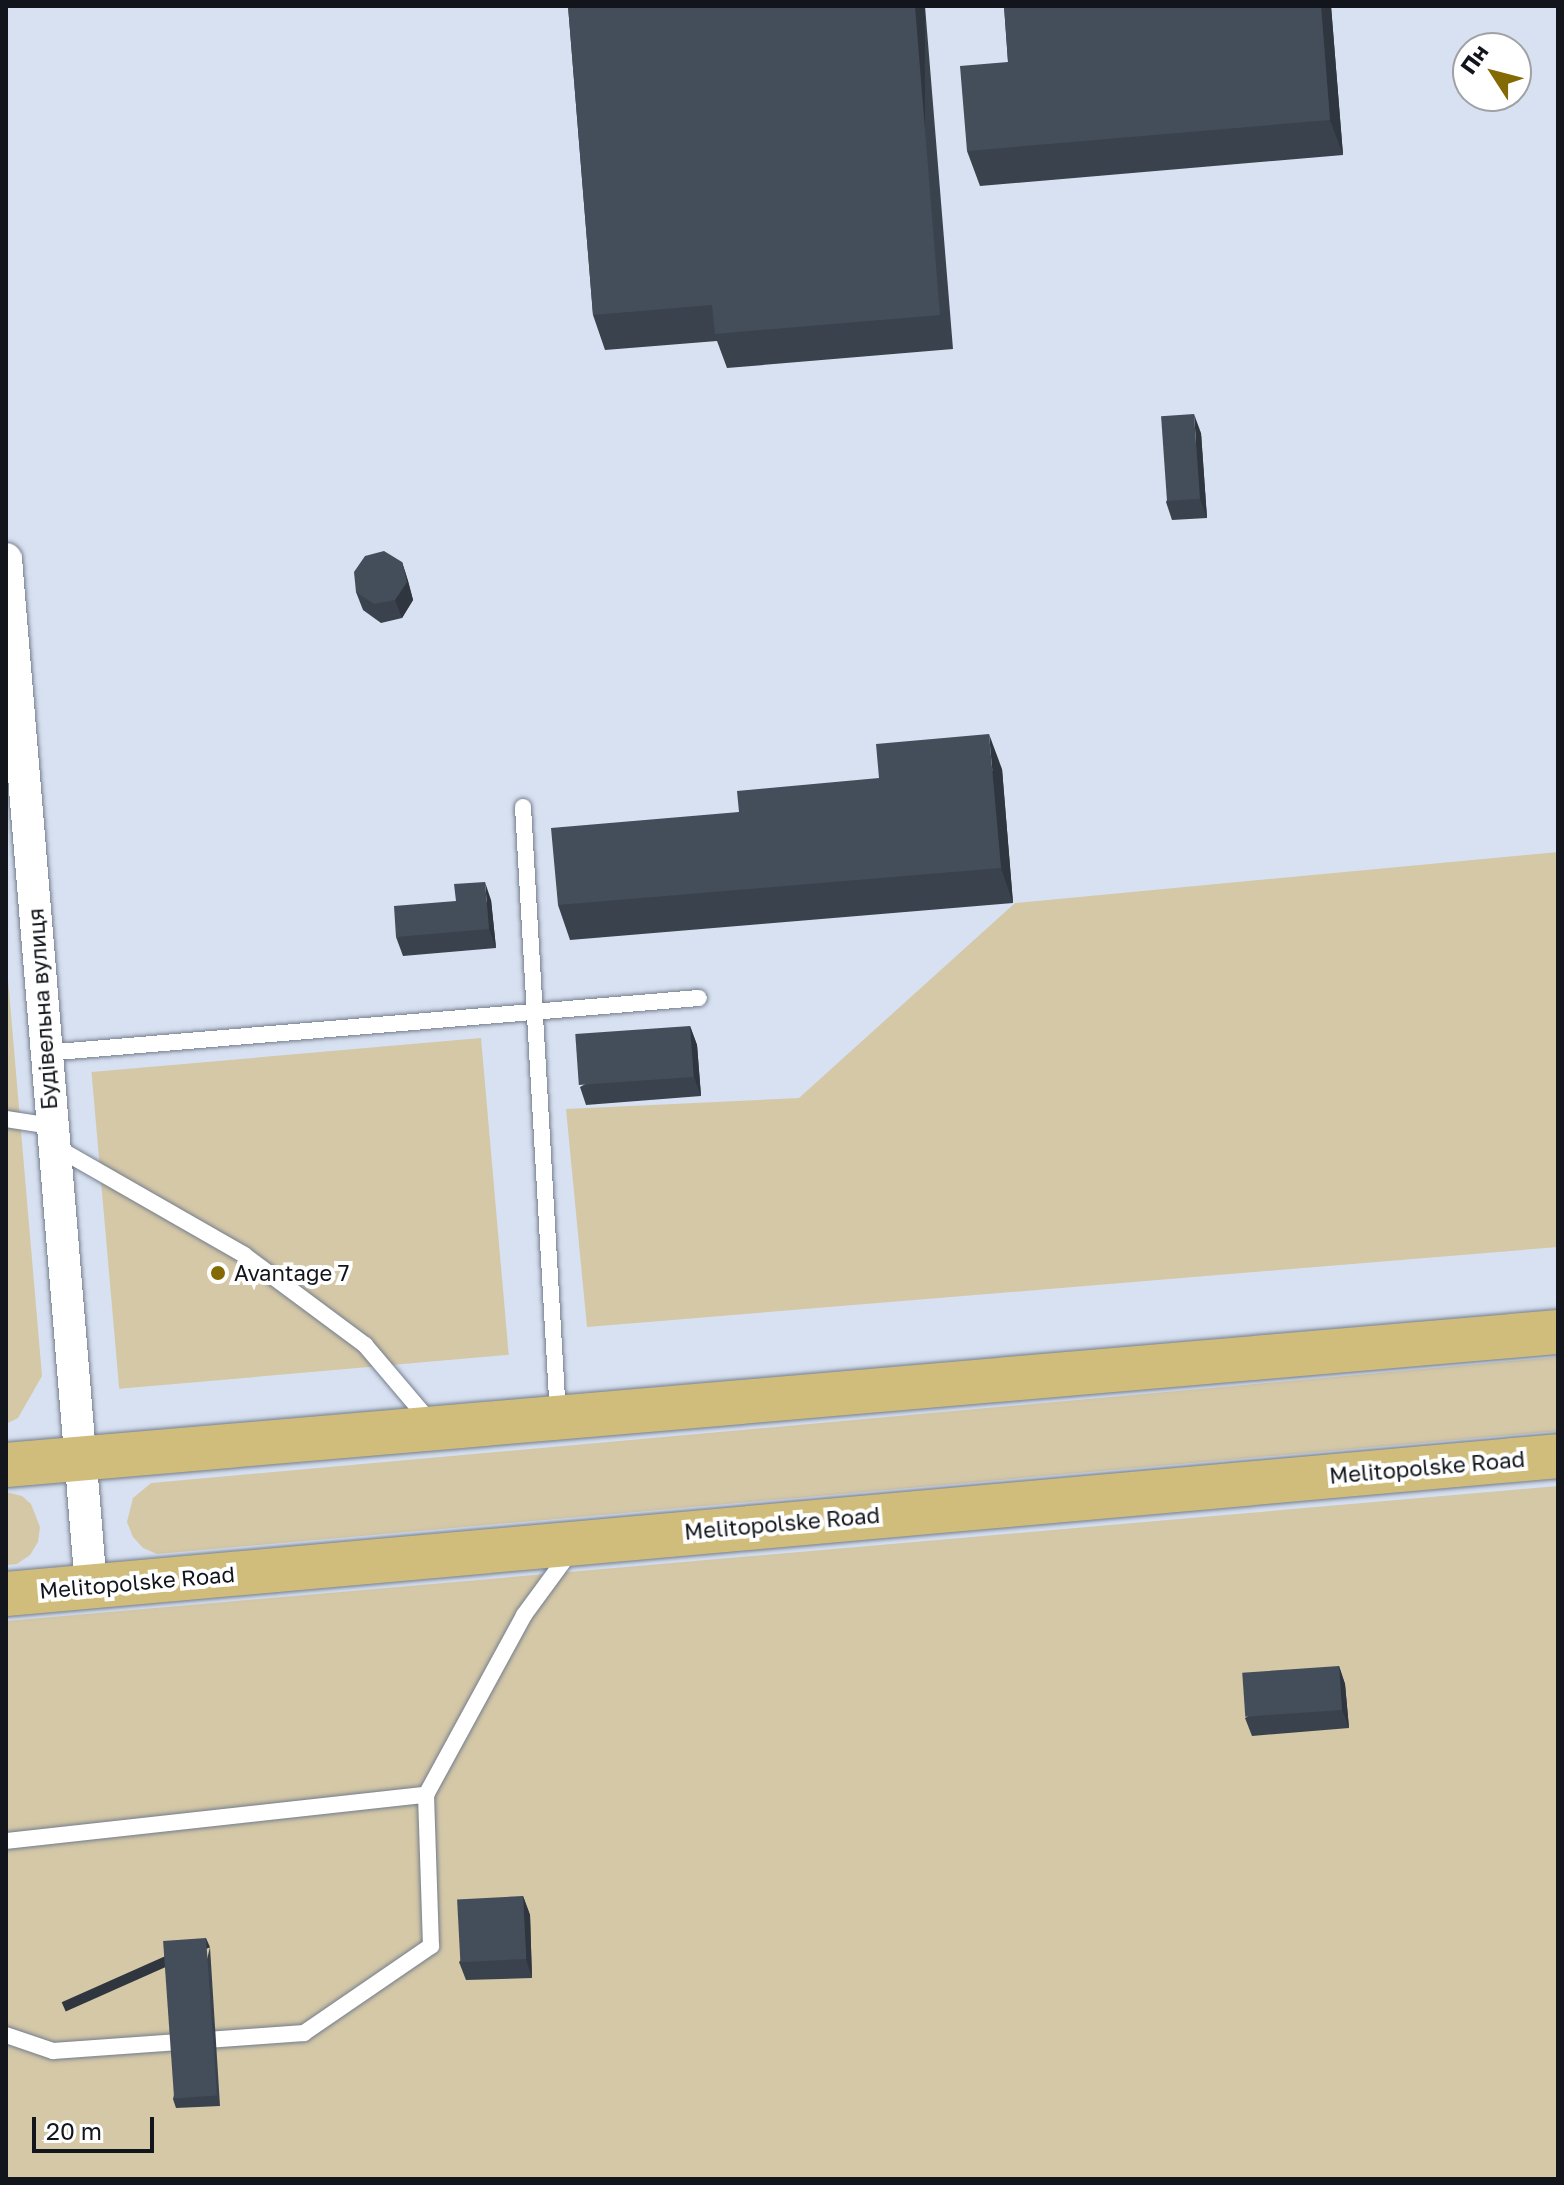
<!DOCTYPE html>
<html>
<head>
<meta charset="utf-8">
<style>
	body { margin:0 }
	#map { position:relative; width:1564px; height:2185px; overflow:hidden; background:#d7e1f1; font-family:"Golos Text",sans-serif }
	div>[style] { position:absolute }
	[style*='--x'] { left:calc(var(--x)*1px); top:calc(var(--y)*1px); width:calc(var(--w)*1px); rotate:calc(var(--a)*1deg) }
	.green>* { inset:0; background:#d4c8a7; transform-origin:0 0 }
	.roads { filter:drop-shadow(0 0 2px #747d8c) drop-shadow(0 0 2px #747d8c) }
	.service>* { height:16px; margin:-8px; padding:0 8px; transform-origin:8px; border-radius:8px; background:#fff }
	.minor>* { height:32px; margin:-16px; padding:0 16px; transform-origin:16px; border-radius:16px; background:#fff }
	.primary>* { height:44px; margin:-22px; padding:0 22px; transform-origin:22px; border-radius:22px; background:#d0bd7b }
	.wall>* { inset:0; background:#3a424d }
	.shaded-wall>* { inset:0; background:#30363f; transform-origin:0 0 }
	.building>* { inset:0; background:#444d5a; transform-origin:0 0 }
	.dots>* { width:22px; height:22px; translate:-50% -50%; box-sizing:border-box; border:4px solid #fff; border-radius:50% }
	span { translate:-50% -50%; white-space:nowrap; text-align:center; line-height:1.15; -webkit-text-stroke:8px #fff; paint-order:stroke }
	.street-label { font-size:22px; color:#12151b }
	.poi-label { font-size:22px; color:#12151b }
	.left { translate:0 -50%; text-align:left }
	.frame { position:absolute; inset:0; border:8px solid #12151b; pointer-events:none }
	.north { position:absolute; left:1452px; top:32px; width:80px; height:80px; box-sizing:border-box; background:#fff; border:2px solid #a0a1a4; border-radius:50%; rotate:306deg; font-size:22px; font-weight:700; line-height:32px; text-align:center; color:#12151b }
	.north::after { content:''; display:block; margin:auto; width:28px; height:36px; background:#846a05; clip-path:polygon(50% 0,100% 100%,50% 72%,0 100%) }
	.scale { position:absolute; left:32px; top:2117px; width:122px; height:36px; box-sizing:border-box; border:4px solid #12151b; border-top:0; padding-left:10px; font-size:24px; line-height:28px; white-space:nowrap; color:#12151b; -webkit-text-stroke:6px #fff; paint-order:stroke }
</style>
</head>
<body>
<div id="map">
	<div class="green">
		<div style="clip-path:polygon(1558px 852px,1558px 1247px,587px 1327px,566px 1109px,799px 1098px,1015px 903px)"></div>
		<div style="clip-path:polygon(6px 956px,42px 1376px,18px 1418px,6px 1424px)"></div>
		<div style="left:481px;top:1038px;width:318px;height:391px;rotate:85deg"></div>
		<div style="clip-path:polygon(1558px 1357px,1558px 1431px,157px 1554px,143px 1548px,133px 1537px,127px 1522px,133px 1498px,151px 1483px)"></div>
		<div style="clip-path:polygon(1558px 1486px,1558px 2179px,6px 2179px,6px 1621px)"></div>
		<div style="clip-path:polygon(6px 1492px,22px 1496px,31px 1504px,40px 1527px,38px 1542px,30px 1555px,17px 1564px,6px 1565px)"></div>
	</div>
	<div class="roads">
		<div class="service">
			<div style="--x:523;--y:807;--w:610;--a:86.71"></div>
			<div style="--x:45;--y:1053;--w:656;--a:-4.81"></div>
			<div style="--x:6;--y:1119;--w:46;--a:8.8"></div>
			<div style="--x:54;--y:1146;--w:219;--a:29.8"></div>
			<div style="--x:244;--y:1255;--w:151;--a:36.6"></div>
			<div style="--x:365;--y:1345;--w:104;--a:49.7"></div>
			<div style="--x:6;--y:1841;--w:423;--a:-6.3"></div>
			<div style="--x:6;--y:2035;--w:50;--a:18.8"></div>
			<div style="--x:53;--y:2051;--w:252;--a:-4.1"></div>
			<div style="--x:304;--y:2033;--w:154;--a:-34.4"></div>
			<div style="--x:431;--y:1946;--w:151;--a:-91.9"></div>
			<div style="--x:426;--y:1795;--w:205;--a:-61.4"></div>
			<div style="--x:524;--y:1615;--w:79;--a:-53.7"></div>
		</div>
		<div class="minor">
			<div style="--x:6;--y:559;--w:1031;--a:85.27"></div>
		</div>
		<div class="primary">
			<div style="--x:6;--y:1465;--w:1558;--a:-4.9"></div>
			<div style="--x:6;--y:1594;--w:1558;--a:-5.08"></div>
		</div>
	</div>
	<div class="wall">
		<div style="clip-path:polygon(568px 6px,925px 6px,953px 349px,727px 368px,717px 341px,605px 350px,593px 315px)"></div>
		<div style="clip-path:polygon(1004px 6px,1331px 6px,1343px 155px,980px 186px,967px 151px,1008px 62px)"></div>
		<div style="clip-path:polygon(1201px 433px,1207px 518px,1172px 520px,1166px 502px)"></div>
		<div style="clip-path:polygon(402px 562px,408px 581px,413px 600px,402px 618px,381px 623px,363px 610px,356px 592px)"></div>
		<div style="clip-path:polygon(1002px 769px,1013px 903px,570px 940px,558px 905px,739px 812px)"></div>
		<div style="clip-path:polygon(491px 900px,496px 948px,403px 956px,396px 937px)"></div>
		<div style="clip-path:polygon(690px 1026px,697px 1045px,701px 1096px,586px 1105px,580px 1087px)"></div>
		<div style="clip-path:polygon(1339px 1666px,1345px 1684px,1349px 1728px,1252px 1736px,1245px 1718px)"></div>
		<div style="clip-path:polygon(523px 1896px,530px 1915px,532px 1978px,466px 1980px,459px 1962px)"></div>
		<div style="clip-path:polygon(210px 1947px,220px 2106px,176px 2108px,173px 2099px)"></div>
	</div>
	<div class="shaded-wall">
		<div style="left:915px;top:6px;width:10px;height:310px"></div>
		<div style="clip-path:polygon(1321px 6px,1331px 6px,1343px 155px,1330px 120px)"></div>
		<div style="clip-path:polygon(1194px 414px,1201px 433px,1207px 518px,1200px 499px)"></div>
		<div style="clip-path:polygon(402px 562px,408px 581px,413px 600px,402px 618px,395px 600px)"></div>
		<div style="clip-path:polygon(989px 734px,1002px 769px,1013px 903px,1001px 868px)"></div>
		<div style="clip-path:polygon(485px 882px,491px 900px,496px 948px,489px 929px)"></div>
		<div style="clip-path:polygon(690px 1026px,697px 1045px,701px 1096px,694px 1077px)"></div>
		<div style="clip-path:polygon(1339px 1666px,1345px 1684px,1349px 1728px,1342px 1710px)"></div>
		<div style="clip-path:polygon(523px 1896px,530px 1915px,532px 1978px,526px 1959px)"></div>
		<div style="left:206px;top:1938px;width:10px;height:158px;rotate:66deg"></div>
	</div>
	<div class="building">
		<div style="clip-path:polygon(568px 6px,915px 6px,940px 315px,715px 334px,712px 305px,593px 315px)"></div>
		<div style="clip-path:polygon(1004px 6px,1321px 6px,1330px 120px,967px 151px,960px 66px,1008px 62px)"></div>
		<div style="left:1194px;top:414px;width:85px;height:33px;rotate:86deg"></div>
		<div style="clip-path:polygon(384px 551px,402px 562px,407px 582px,395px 600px,374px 604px,356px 592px,354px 572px,365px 556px)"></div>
		<div style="clip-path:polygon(989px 734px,1001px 868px,558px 905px,551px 828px,739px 812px,737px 791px,879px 778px,876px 744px)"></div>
		<div style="clip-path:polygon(485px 882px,489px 929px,396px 937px,394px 906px,456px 901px,454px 884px)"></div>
		<div style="left:690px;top:1026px;width:51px;height:115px;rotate:86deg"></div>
		<div style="left:1339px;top:1666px;width:44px;height:97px;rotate:86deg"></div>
		<div style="left:523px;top:1896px;width:63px;height:66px;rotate:87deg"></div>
		<div style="left:206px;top:1938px;width:158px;height:43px;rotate:86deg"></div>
	</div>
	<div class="dots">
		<div style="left:218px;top:1273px;background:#846a05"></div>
	</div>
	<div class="street-label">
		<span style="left:42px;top:1009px;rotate:-94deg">Будівельна вулиця</span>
		<span style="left:1427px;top:1467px;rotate:-5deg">Melitopolske Road</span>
		<span style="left:782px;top:1523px;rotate:-5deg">Melitopolske Road</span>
		<span style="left:137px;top:1582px;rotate:-5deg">Melitopolske Road</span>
	</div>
	<div class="poi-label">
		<span class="left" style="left:234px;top:1273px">Avantage 7</span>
	</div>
	<div class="frame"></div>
	<div class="north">Пн</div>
	<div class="scale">20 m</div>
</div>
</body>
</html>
